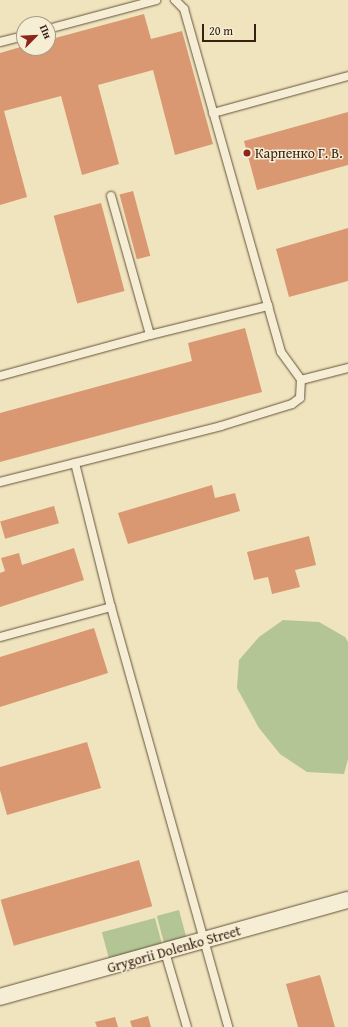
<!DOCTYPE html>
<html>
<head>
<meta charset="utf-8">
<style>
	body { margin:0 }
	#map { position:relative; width:348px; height:1027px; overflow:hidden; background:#efe4bd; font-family:"Gentium Book Plus",serif }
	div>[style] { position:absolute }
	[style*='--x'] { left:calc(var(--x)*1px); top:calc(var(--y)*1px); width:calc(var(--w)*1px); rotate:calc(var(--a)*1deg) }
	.green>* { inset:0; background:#b3c595; transform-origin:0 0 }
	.building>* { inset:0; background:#d99871; transform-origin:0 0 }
	.roads { filter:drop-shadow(0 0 1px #66523c) drop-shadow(0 0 1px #66523c) }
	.lane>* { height:8px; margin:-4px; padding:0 4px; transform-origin:4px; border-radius:4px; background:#f5edd4 }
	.street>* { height:16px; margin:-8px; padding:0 8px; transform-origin:8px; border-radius:8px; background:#f5edd4 }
	.dots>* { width:11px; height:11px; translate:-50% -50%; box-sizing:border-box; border:2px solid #f5edd4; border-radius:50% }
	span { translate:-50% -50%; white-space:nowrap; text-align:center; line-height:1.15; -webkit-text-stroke:3px #f5edd4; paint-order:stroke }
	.poi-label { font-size:14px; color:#382111 }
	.left { translate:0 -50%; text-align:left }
	.street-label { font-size:14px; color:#382111 }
	.north { position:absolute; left:16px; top:16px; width:40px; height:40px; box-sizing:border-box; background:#f5edd4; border:1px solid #a99b86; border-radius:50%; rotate:66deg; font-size:11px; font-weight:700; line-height:16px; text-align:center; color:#382111 }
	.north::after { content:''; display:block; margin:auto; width:14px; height:18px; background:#8f2418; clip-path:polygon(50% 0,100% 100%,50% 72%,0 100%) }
	.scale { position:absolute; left:202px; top:24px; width:54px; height:18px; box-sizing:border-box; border:2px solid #382111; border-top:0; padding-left:5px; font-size:12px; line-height:14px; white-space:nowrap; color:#382111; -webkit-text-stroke:3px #f5edd4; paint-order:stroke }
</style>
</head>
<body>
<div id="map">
	<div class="green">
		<div style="clip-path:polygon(283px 620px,319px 622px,345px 637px,348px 642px,348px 759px,344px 774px,307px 772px,280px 754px,259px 728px,237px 688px,239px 660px,259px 637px)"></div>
		<div style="left:179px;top:910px;width:31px;height:23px;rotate:75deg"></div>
		<div style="left:155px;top:918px;width:27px;height:55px;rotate:75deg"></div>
	</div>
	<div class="building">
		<div style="clip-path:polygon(144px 14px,151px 39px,182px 31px,213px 144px,175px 155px,153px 70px,98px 85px,119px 164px,82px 175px,61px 96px,4px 111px,27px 197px,0 205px,0 53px,24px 46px,48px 48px,48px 40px)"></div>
		<div style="clip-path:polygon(348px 112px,348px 165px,257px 190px,244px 141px)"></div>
		<div style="left:133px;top:191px;width:67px;height:14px;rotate:75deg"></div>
		<div style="left:101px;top:203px;width:91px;height:49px;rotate:75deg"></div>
		<div style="clip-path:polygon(348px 228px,348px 281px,289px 297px,276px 249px)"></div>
		<div style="clip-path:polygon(245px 328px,262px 392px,0 462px,0 413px,192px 361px,188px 343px)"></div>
		<div style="clip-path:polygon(212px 485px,215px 498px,235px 493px,240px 511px,128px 544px,118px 513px)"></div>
		<div style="left:54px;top:506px;width:18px;height:56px;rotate:74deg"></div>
		<div style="clip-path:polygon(309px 536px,316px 565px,295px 570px,300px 587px,272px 594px,268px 577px,254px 580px,247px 552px)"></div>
		<div style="clip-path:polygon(74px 548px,84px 580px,0 607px,0 573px,5px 571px,1px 558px,19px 553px,22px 565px)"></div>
		<div style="clip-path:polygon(94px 628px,108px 673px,0 707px,0 657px)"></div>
		<div style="clip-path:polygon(87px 742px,101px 788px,7px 815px,0 790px,0 767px)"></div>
		<div style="left:139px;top:860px;width:48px;height:144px;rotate:74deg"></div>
		<div style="clip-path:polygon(320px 975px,335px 1027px,298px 1027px,286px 984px)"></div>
		<div style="clip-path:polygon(148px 1016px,151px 1027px,132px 1027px,130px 1021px)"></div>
		<div style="clip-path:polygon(115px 1017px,118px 1027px,97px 1027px,95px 1022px)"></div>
	</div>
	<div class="roads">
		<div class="lane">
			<div style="--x:175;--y:0;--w:13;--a:45"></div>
			<div style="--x:184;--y:9;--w:356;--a:74.2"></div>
			<div style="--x:281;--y:352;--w:34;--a:54"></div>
			<div style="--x:301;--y:380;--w:49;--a:-14.3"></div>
			<div style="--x:48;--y:29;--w:112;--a:-15"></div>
			<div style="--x:0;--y:42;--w:25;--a:-14"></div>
			<div style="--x:213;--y:113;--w:140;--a:-15.3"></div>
			<div style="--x:111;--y:196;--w:144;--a:74.3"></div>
			<div style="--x:150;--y:335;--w:122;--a:-13.8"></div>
			<div style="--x:0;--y:376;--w:156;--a:-15.3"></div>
			<div style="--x:75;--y:463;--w:148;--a:76"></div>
			<div style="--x:111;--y:607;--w:436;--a:74.4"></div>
			<div style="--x:0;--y:482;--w:228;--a:-14.2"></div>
			<div style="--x:221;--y:426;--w:74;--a:-17.2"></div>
			<div style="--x:292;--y:404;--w:10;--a:-37"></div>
			<div style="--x:300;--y:398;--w:18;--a:-87"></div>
			<div style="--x:0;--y:637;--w:115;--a:-15.1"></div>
			<div style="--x:165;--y:952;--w:78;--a:73.7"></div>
		</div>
		<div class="street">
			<div style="--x:0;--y:997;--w:361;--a:-15.6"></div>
		</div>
	</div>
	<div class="dots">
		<div style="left:247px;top:153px;background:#8f2418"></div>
	</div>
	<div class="poi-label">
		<span class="left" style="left:255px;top:153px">Карпенко Г. В.</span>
	</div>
	<div class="street-label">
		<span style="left:174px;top:949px;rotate:-16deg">Grygorii Dolenko Street</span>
	</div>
	<div class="north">Пн</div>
	<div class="scale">20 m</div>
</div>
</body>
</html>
